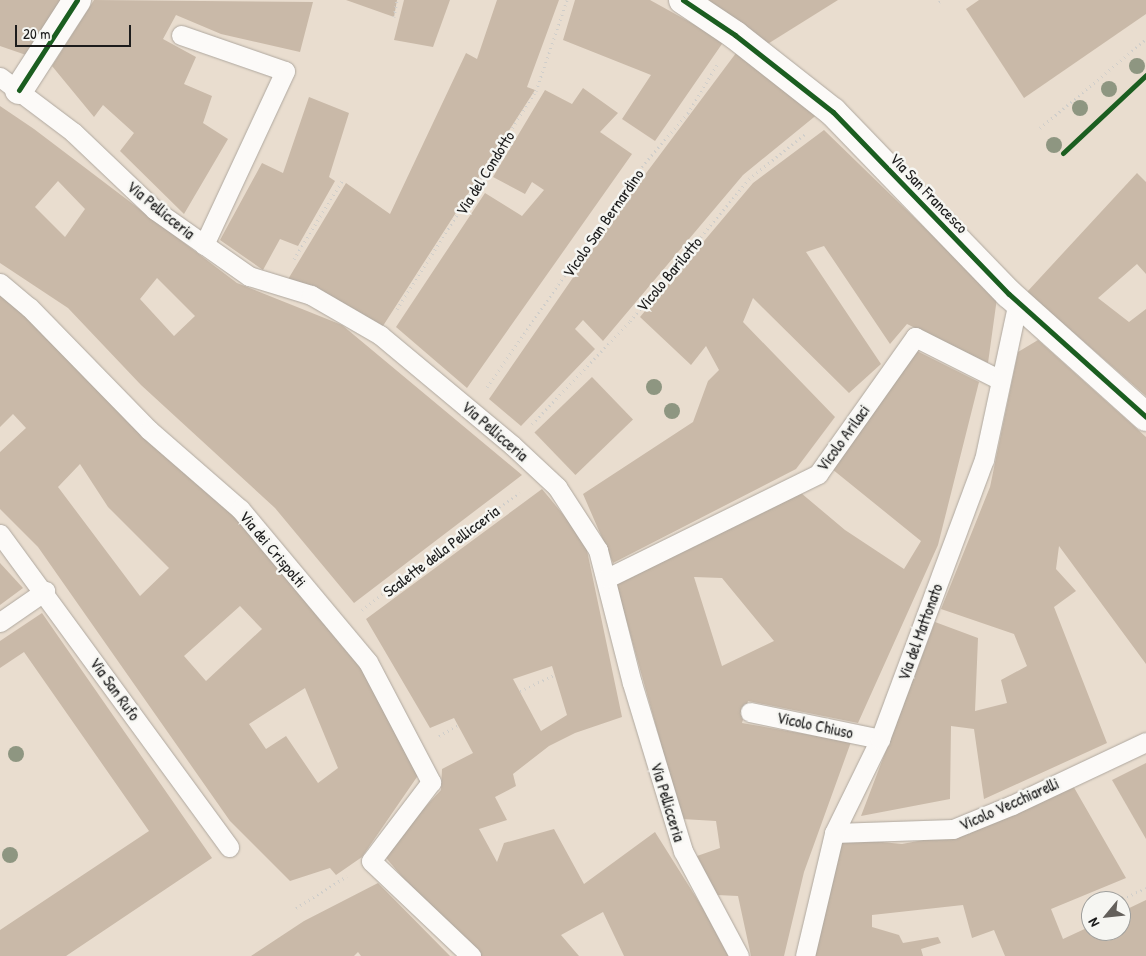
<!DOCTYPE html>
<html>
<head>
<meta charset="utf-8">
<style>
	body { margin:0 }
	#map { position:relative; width:1146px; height:956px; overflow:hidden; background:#e9ddcf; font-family:"Patrick Hand",sans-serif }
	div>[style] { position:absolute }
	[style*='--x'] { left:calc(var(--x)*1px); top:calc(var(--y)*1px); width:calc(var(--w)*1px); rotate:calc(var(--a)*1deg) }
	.building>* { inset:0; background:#c9b9a8; transform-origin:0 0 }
	.path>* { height:3px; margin-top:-1.5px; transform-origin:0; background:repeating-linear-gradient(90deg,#d0ceca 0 1px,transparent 0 5px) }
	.roads { filter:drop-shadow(0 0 1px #afa89f) drop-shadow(0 0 1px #afa89f) }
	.service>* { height:19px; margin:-9.5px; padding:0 9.5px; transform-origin:9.5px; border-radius:9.5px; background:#fcfaf8 }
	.minor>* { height:28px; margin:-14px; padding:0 14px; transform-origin:14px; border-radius:14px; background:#fcfaf8 }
	.cycleway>* { height:5px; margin:-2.5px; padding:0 2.5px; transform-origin:2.5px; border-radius:2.5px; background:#1b5e20 }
	.trees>* { width:16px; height:16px; margin:-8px; border-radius:50%; background:#8e9681 }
	span { translate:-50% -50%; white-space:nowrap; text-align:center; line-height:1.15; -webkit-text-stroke:5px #f6f6f2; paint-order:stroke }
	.street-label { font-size:16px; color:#1c1c1c }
	.north { position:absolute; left:1081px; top:891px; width:50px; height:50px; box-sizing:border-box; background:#f6f6f2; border:1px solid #9f9f9c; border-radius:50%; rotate:242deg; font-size:14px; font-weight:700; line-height:20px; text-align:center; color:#1c1c1c }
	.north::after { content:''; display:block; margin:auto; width:18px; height:22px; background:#64605b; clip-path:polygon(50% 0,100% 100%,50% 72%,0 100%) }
	.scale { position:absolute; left:15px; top:25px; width:116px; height:22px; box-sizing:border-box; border:2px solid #1c1c1c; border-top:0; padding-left:6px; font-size:15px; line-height:18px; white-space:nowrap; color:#1c1c1c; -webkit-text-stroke:4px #f6f6f2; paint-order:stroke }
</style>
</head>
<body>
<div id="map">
	<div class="building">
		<div style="clip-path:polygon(0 0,66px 0,29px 56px,0 46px)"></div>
		<div style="clip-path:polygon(94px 0,313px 2px,300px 52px,221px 34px,176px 15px,163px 39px,196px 57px,184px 84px,212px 96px,203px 123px,228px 139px,184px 214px,120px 151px,134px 133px,103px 105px,94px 117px,52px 66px)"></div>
		<div style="clip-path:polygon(346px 0,397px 0,394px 17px)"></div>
		<div style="clip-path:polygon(404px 0,450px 0,433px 47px,394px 40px)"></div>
		<div style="clip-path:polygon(497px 0,559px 0,527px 87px,535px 90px,381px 329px,287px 281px,346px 183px,390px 214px,466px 53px,477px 59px)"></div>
		<div style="clip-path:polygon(575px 0,650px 0,724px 41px,655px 141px,622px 119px,651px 75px,563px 40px)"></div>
		<div style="clip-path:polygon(706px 0,838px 0,766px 45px)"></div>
		<div style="clip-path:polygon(979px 0,1146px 0,1146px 14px,1024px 98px,966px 9px)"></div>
		<div style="clip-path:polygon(736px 53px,819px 113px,743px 175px,603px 341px,583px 320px,575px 329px,595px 349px,521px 426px,489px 399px,635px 188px)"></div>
		<div style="clip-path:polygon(583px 88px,618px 113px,600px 132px,632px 154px,467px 388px,396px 327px,485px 193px,522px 216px,544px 190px,532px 182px,525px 194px,493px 177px,545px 90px,572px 104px)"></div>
		<div style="clip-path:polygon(309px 97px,349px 113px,329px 177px,335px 181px,298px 246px,280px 239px,263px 270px,220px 240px,262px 163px,283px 173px)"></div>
		<div style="clip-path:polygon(evenodd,0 106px,34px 129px,237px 283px,342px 325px,522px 475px,354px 603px,275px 508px,141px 385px,68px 308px,0 263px,0 106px,58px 181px,85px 209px,65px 237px,35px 207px,58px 181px,0 106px,157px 278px,195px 316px,174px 336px,140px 299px,157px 278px)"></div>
		<div style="clip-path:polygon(824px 130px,997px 298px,988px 363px,907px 324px,890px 344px,824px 246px,806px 252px,881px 364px,849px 393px,753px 298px,743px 322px,835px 417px,796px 469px,613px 563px,583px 494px,693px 422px,708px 381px,719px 370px,706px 346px,691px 365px,640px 317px,753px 183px)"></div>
		<div style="clip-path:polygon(1137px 173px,1146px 182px,1146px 274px,1137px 264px,1098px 298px,1129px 322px,1146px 309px,1146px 396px,1027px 292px)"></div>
		<div style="clip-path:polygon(evenodd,0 291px,252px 531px,366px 671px,419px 774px,362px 857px,336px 875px,330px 868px,290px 881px,230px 821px,38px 547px,0 509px,0 452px,26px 428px,13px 414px,0 427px,0 291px,80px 464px,108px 507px,169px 568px,140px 596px,58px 487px,80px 464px,0 291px,240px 606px,262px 629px,206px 681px,184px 656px,240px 606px,0 291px,305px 688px,338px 768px,318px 783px,286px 736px,266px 749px,249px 724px,305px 688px)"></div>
		<div style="clip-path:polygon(1038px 340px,1146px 437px,1146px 664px,1059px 546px,1056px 569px,1076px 591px,1054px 607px,1107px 743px,984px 799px,974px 729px,951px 726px,950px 799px,861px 816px,935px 622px,978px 638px,975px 711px,1007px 703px,1001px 680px,1027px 666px,1014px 634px,941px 609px,990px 487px,1018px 352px)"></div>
		<div style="clip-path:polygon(evenodd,913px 349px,979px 382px,938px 545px,858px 723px,748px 701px,742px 723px,851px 742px,804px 872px,784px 956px,751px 956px,738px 896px,717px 895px,697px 856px,720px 848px,716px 821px,682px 819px,615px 580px,801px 493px,845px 530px,904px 569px,921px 541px,832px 469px,913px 349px,694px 577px,722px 578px,774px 641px,722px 666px,694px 577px)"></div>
		<div style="left:592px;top:377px;width:59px;height:80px;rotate:46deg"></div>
		<div style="clip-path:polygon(evenodd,542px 489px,585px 541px,622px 717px,575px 733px,549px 746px,513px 774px,516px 786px,495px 797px,507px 820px,479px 829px,497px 862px,504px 843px,554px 829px,584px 884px,655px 832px,721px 937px,730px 956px,624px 956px,603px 912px,561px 935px,579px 956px,480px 956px,429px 909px,382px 853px,441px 790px,442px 769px,473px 753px,454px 718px,430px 728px,366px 619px,542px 489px,552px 666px,567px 715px,541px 731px,513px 679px,552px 666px)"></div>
		<div style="clip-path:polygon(0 563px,23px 588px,0 605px)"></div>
		<div style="clip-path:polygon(42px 613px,212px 858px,66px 956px,0 956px,0 930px,149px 831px,24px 652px,0 668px,0 641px)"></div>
		<div style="clip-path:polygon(1146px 763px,1146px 839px,1112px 780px)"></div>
		<div style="clip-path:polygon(1072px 784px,1126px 878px,1051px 909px,1063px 939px,1091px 926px,1091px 931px,1121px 931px,1121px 912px,1146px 900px,1146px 956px,1005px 956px,994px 930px,972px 938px,963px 905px,872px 915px,872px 927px,899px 935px,903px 943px,938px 937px,941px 943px,921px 949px,923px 956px,813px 956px,841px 838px,902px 844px,955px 834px)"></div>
		<div style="clip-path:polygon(378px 883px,450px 956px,361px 956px,358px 952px,354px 956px,251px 956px,304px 921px)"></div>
	</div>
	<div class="path">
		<div style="--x:939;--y:2;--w:4;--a:-34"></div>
		<div style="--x:394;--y:17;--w:17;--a:-80"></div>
		<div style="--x:1040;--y:128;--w:138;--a:-40"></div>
		<div style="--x:294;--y:259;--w:92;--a:-58.4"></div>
		<div style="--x:397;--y:309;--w:259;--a:-57.5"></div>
		<div style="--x:536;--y:91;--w:96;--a:-71.2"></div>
		<div style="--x:487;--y:387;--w:254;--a:-55.2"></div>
		<div style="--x:632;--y:178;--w:86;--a:-49.3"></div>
		<div style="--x:688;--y:113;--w:56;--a:-58.9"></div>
		<div style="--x:532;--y:424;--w:142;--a:-46.4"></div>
		<div style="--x:630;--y:321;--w:185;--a:-50"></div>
		<div style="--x:749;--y:179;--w:72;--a:-38.8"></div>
		<div style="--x:362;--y:610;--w:132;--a:-37.9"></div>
		<div style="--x:466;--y:529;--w:65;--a:-33.7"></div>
		<div style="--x:520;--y:691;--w:38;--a:-25"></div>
		<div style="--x:439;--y:736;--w:22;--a:-30"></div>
		<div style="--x:1118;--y:901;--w:31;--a:-25"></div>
		<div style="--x:296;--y:908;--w:60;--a:-32.1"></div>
		<div style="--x:1089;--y:914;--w:2;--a:-27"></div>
	</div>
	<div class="roads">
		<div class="service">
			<div style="--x:181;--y:35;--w:110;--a:19.1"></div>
			<div style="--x:285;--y:71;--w:192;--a:115"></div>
			<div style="--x:0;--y:77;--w:91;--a:37"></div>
			<div style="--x:73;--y:132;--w:113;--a:43.6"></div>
			<div style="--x:155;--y:210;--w:115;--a:35.1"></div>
			<div style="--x:249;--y:276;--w:65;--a:17"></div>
			<div style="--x:311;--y:295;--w:80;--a:30.1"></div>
			<div style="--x:380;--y:335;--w:172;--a:39.8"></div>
			<div style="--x:512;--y:445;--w:62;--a:43"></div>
			<div style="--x:557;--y:487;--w:75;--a:56.9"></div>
			<div style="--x:598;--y:550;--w:137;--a:75.7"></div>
			<div style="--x:632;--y:683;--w:176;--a:73.1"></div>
			<div style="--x:683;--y:851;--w:119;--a:61.9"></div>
			<div style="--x:0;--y:283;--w:38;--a:40"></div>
			<div style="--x:29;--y:307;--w:172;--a:45.7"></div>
			<div style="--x:149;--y:430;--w:121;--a:41"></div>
			<div style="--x:240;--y:509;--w:199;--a:50.1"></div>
			<div style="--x:368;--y:662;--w:136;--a:62.3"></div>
			<div style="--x:431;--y:782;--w:99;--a:127.2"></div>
			<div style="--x:371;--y:861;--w:138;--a:43.5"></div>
			<div style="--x:0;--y:534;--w:388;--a:53.8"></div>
			<div style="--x:607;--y:578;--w:235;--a:-26.2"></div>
			<div style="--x:818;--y:474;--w:168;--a:-54.7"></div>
			<div style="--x:915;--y:337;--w:95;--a:26.8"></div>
			<div style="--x:0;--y:622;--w:55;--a:-34.6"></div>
			<div style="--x:750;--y:712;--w:133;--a:11.7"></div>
			<div style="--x:834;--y:833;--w:119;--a:-1.9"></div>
			<div style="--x:953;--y:829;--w:64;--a:-22.1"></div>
			<div style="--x:1012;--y:805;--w:148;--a:-25.2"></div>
			<div style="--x:805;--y:956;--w:126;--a:-76.7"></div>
			<div style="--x:834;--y:833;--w:105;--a:-63.9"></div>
			<div style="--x:880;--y:739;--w:298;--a:-69.6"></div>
			<div style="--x:984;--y:460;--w:162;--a:-77.9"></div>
		</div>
		<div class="minor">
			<div style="--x:683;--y:0;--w:63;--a:33.9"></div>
			<div style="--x:735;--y:35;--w:125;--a:38.2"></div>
			<div style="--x:833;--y:112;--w:253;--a:46"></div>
			<div style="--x:1009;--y:294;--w:184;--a:41.9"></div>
			<div style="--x:19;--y:90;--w:107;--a:-57.2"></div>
		</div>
	</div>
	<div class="cycleway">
		<div style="--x:683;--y:0;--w:63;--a:33.9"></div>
		<div style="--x:735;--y:35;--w:125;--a:38.2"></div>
		<div style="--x:833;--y:112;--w:253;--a:46"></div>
		<div style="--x:1009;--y:294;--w:184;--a:41.9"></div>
		<div style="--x:19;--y:90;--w:107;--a:-57.2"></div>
		<div style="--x:1063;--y:153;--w:114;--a:-43.2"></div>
	</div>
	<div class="trees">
		<div style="left:1137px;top:66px"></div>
		<div style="left:1109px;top:89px"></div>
		<div style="left:1080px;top:108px"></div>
		<div style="left:1054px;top:145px"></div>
		<div style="left:654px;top:387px"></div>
		<div style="left:672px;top:411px"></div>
		<div style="left:16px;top:754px"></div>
		<div style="left:10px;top:855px"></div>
	</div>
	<div class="street-label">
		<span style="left:485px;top:173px;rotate:-58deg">Via del Condotto</span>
		<span style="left:929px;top:193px;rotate:46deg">Via San Francesco</span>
		<span style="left:161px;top:210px;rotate:39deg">Via Pellicceria</span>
		<span style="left:603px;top:223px;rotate:-55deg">Vicolo San Bernardino</span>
		<span style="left:669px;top:274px;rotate:-50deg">Vicolo Barilotto</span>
		<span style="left:495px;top:431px;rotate:41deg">Via Pellicceria</span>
		<span style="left:843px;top:438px;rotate:-54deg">Vicolo Arilaci</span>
		<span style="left:273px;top:549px;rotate:50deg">Via dei Crispolti</span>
		<span style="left:441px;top:551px;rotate:-37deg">Scalette della Pellicceria</span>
		<span style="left:920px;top:632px;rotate:-70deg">Via del Mattonato</span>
		<span style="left:115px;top:689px;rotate:54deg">Via San Rufo</span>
		<span style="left:815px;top:725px;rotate:12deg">Vicolo Chiuso</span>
		<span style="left:668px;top:802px;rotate:73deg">Via Pellicceria</span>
		<span style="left:1009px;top:804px;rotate:-24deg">Vicolo Vecchiarelli</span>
	</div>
	<div class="north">N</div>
	<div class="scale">20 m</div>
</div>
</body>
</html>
